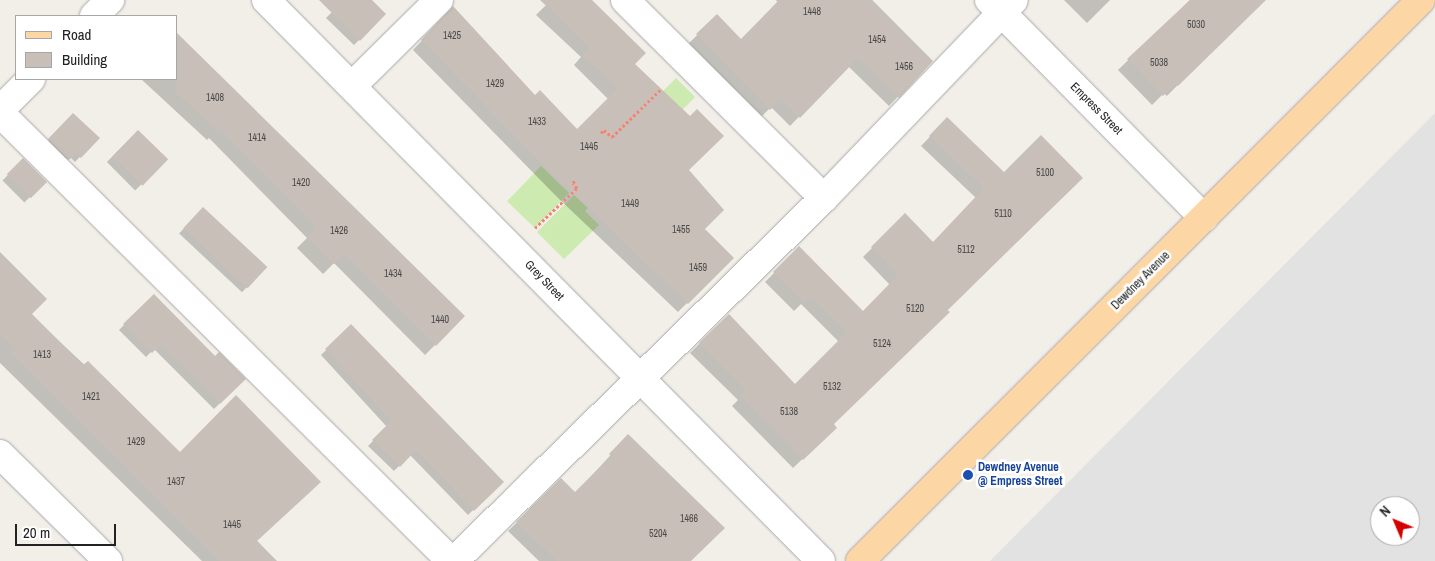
<!DOCTYPE html>
<html>
<head>
<meta charset="utf-8">
<style>
	body { margin:0 }
	#map { position:relative; width:1435px; height:561px; overflow:hidden; background:#f2efe9; font-family:"Archivo Narrow",sans-serif }
	div>[style] { position:absolute }
	[style*='--x'] { left:calc(var(--x)*1px); top:calc(var(--y)*1px); width:calc(var(--w)*1px); rotate:calc(var(--a)*1deg) }
	.grass>* { inset:0; background:#cdebb0; transform-origin:0 0 }
	.parking>* { inset:0; background:#e2e2e2 }
	.shadow>* { inset:0; background:#0003; transform-origin:0 0 }
	.building>* { inset:0; background:#c7bfb8; transform-origin:0 0 }
	.path>* { height:3px; margin-top:-1.5px; transform-origin:0; background:repeating-linear-gradient(90deg,#fa8072 0 2.5px,transparent 0 5px) }
	.roads { filter:drop-shadow(0 0 1px #a9a9a9) drop-shadow(0 0 1px #a9a9a9) }
	.minor>* { height:28px; margin:-14px; padding:0 14px; transform-origin:14px; border-radius:14px; background:#fff }
	.major>* { height:28px; margin:-14px; padding:0 14px; transform-origin:14px; border-radius:14px; background:#fcd6a4 }
	.dots>* { width:14px; height:14px; translate:-50% -50%; box-sizing:border-box; border:2px solid #fff; border-radius:50% }
	span { translate:-50% -50%; white-space:nowrap; text-align:center; line-height:1.15; -webkit-text-stroke:5px #fff; paint-order:stroke }
	.number-label { font-size:10px; color:#4b4948 }
	.number-label span { -webkit-text-stroke-width:0 }
	.street-label { font-size:12px; color:#222 }
	.transit-label { font-size:12px; color:#164399; font-weight:700 }
	.left { translate:0 -50%; text-align:left }
	.legend { position:absolute; left:15px; top:15px; width:162px; height:65px; box-sizing:border-box; background:#fff; border:1px solid #a7a7a7; margin:0; padding:6px 9px; list-style:none; font-size:15px; color:#222 }
	.legend li { display:flex; align-items:center; gap:10px; height:25px }
	.legend b { width:25px; border:1px solid #a7a7a7 }
	.north { position:absolute; left:1370px; top:496px; width:50px; height:50px; box-sizing:border-box; background:#fff; border:1px solid #a7a7a7; border-radius:50%; rotate:315deg; font-size:14px; font-weight:700; line-height:20px; text-align:center; color:#222 }
	.north::after { content:''; display:block; margin:auto; width:18px; height:22px; background:#d40000; clip-path:polygon(50% 0,100% 100%,50% 72%,0 100%) }
	.scale { position:absolute; left:15px; top:524px; width:101px; height:22px; box-sizing:border-box; border:2px solid #222; border-top:0; padding-left:6px; font-size:15px; line-height:18px; white-space:nowrap; color:#222; -webkit-text-stroke:4px #fff; paint-order:stroke }
</style>
</head>
<body>
<div id="map">
	<div class="grass">
		<div style="left:676px;top:78px;width:27px;height:83px;rotate:45deg"></div>
		<div style="left:541px;top:166px;width:39px;height:49px;rotate:44deg"></div>
		<div style="clip-path:polygon(577px 192px,590px 205px,585px 211px,599px 225px,564px 259px,537px 232px)"></div>
	</div>
	<div class="parking">
		<div style="clip-path:polygon(evenodd,1435px 113px,1435px 561px,990px 561px,1435px 113px,1380px 506px,1410px 506px,1410px 536px,1380px 536px,1380px 506px)"></div>
	</div>
	<div class="shadow">
		<div style="clip-path:polygon(344px 0,371px 0,385px 14px,354px 45px,326px 18px)"></div>
		<div style="clip-path:polygon(551px 0,583px 0,633px 64px,688px 170px,703px 229px,732px 258px,678px 312px,557px 197px,413px 50px,453px 8px,535px 97px,577px 131px,608px 99px,574px 65px,581px 57px,536px 15px)"></div>
		<div style="clip-path:polygon(776px 0,872px 0,932px 61px,889px 106px,848px 66px,790px 126px,771px 107px,760px 118px,688px 44px,717px 16px,741px 40px,778px 3px)"></div>
		<div style="clip-path:polygon(1064px 0,1110px 0,1087px 23px)"></div>
		<div style="clip-path:polygon(1190px 0,1261px 0,1167px 96px,1164px 93px,1152px 105px,1118px 70px)"></div>
		<div style="clip-path:polygon(141px 79px,176px 79px,463px 317px,425px 355px,334px 263px,323px 274px,297px 248px,307px 238px,209px 138px,207px 140px)"></div>
		<div style="clip-path:polygon(73px 115px,98px 138px,75px 162px,70px 157px,63px 164px,44px 145px)"></div>
		<div style="clip-path:polygon(947px 119px,1004px 174px,1082px 178px,832px 424px,835px 428px,793px 468px,732px 406px,738px 400px,690px 353px,729px 315px,795px 386px,839px 342px,801px 304px,794px 311px,765px 282px,799px 248px,863px 313px,890px 285px,863px 257px,905px 215px,932px 244px,976px 198px,921px 146px)"></div>
		<div style="left:138px;top:131px;width:40px;height:44px;rotate:45deg"></div>
		<div style="left:23px;top:160px;width:31px;height:29px;rotate:45deg"></div>
		<div style="left:203px;top:208px;width:86px;height:35px;rotate:43deg"></div>
		<div style="clip-path:polygon(0 270px,30px 314px,180px 454px,275px 561px,202px 561px,0 363px)"></div>
		<div style="clip-path:polygon(154px 295px,215px 357px,244px 379px,214px 409px,154px 349px,146px 357px,119px 330px)"></div>
		<div style="clip-path:polygon(351px 326px,502px 482px,468px 515px,410px 455px,394px 471px,368px 446px,387px 427px,321px 355px)"></div>
		<div style="clip-path:polygon(628px 436px,691px 561px,539px 561px,508px 531px,561px 480px,575px 494px)"></div>
	</div>
	<div class="building">
		<div style="clip-path:polygon(319px 0,372px 0,386px 14px,360px 41px)"></div>
		<div style="clip-path:polygon(540px 0,592px 0,646px 53px,635px 64px,690px 116px,697px 109px,724px 136px,689px 170px,724px 210px,705px 229px,734px 258px,688px 304px,544px 166px,421px 40px,453px 6px,535px 95px,540px 90px,577px 129px,617px 89px,582px 55px,589px 47px)"></div>
		<div style="clip-path:polygon(779px 0,872px 0,933px 61px,899px 98px,858px 58px,800px 118px,781px 99px,770px 110px,696px 34px,717px 14px,741px 39px)"></div>
		<div style="clip-path:polygon(1190px 0,1266px 0,1178px 86px,1175px 84px,1163px 96px,1127px 59px)"></div>
		<div style="clip-path:polygon(176px 32px,465px 316px,436px 346px,345px 254px,334px 264px,307px 237px,316px 227px,220px 129px,218px 131px,176px 93px)"></div>
		<div style="clip-path:polygon(73px 113px,100px 138px,81px 158px,76px 153px,69px 160px,48px 139px)"></div>
		<div style="clip-path:polygon(947px 117px,1004px 172px,1041px 135px,1083px 178px,947px 310px,950px 312px,834px 424px,837px 428px,803px 460px,740px 396px,746px 390px,699px 343px,729px 314px,795px 384px,847px 332px,811px 296px,804px 303px,773px 272px,799px 246px,863px 311px,898px 275px,871px 247px,905px 213px,933px 242px,984px 188px,929px 136px)"></div>
		<div style="left:138px;top:130px;width:42px;height:37px;rotate:44deg"></div>
		<div style="left:23px;top:158px;width:34px;height:23px;rotate:45deg"></div>
		<div style="left:203px;top:207px;width:88px;height:29px;rotate:43deg"></div>
		<div style="clip-path:polygon(0 252px,47px 299px,32px 314px,83px 365px,88px 361px,180px 452px,236px 395px,321px 482px,257px 541px,277px 561px,220px 561px,11px 353px,15px 349px,0 334px)"></div>
		<div style="clip-path:polygon(154px 294px,215px 356px,219px 352px,246px 379px,220px 404px,160px 345px,152px 353px,123px 324px)"></div>
		<div style="clip-path:polygon(351px 324px,504px 482px,474px 511px,416px 450px,400px 467px,372px 440px,391px 421px,325px 349px)"></div>
		<div style="clip-path:polygon(628px 434px,725px 528px,691px 561px,557px 561px,516px 522px,561px 478px,575px 492px,611px 456px,609px 454px)"></div>
	</div>
	<div class="path">
		<div style="--x:601;--y:133;--w:4;--a:-45"></div>
		<div style="--x:604;--y:130;--w:11;--a:41"></div>
		<div style="--x:612;--y:137;--w:69;--a:-44.4"></div>
		<div style="--x:535;--y:228;--w:58;--a:-43.6"></div>
		<div style="--x:577;--y:188;--w:6;--a:-129"></div>
		<div style="--x:573;--y:183;--w:4;--a:-56"></div>
	</div>
	<div class="roads">
		<div class="minor">
			<div style="--x:266;--y:0;--w:789;--a:45.31"></div>
			<div style="--x:625;--y:0;--w:281;--a:44.9"></div>
			<div style="--x:989;--y:0;--w:306;--a:45.4"></div>
			<div style="--x:94;--y:16;--w:23;--a:-45"></div>
			<div style="--x:353;--y:85;--w:121;--a:-44.7"></div>
			<div style="--x:0;--y:110;--w:44;--a:-45"></div>
			<div style="--x:0;--y:113;--w:636;--a:44.81"></div>
			<div style="--x:0;--y:454;--w:152;--a:44.7"></div>
			<div style="--x:454;--y:561;--w:518;--a:-44.45"></div>
			<div style="--x:824;--y:198;--w:274;--a:-46.2"></div>
		</div>
		<div class="major">
			<div style="--x:860;--y:561;--w:793;--a:-45"></div>
		</div>
	</div>
	<div class="dots">
		<div style="left:968px;top:475px;background:#1a4fb4"></div>
	</div>
	<div class="number-label">
		<span style="left:812px;top:12px">1448</span>
		<span style="left:1196px;top:25px">5030</span>
		<span style="left:452px;top:36px">1425</span>
		<span style="left:877px;top:40px">1454</span>
		<span style="left:1159px;top:63px">5038</span>
		<span style="left:904px;top:67px">1456</span>
		<span style="left:495px;top:84px">1429</span>
		<span style="left:215px;top:98px">1408</span>
		<span style="left:537px;top:122px">1433</span>
		<span style="left:257px;top:138px">1414</span>
		<span style="left:589px;top:147px">1445</span>
		<span style="left:1045px;top:173px">5100</span>
		<span style="left:301px;top:183px">1420</span>
		<span style="left:630px;top:204px">1449</span>
		<span style="left:1003px;top:214px">5110</span>
		<span style="left:681px;top:230px">1455</span>
		<span style="left:339px;top:231px">1426</span>
		<span style="left:966px;top:250px">5112</span>
		<span style="left:698px;top:268px">1459</span>
		<span style="left:393px;top:274px">1434</span>
		<span style="left:915px;top:309px">5120</span>
		<span style="left:440px;top:320px">1440</span>
		<span style="left:882px;top:344px">5124</span>
		<span style="left:42px;top:355px">1413</span>
		<span style="left:832px;top:387px">5132</span>
		<span style="left:91px;top:397px">1421</span>
		<span style="left:789px;top:412px">5138</span>
		<span style="left:136px;top:442px">1429</span>
		<span style="left:176px;top:482px">1437</span>
		<span style="left:689px;top:519px">1466</span>
		<span style="left:232px;top:525px">1445</span>
		<span style="left:658px;top:534px">5204</span>
	</div>
	<div class="street-label">
		<span style="left:1096px;top:109px;rotate:45deg">Empress Street</span>
		<span style="left:544px;top:281px;rotate:46deg">Grey Street</span>
		<span style="left:1141px;top:281px;rotate:-45deg">Dewdney Avenue</span>
	</div>
	<div class="transit-label">
		<span class="left" style="left:978px;top:475px">Dewdney Avenue<br>@ Empress Street</span>
	</div>
	<ul class="legend">
	<li><b style="height:6px;background:#fcd6a4"></b>Road</li>
	<li><b style="height:14px;background:#c7bfb8"></b>Building</li>
	</ul>
	<div class="north">N</div>
	<div class="scale">20 m</div>
</div>
</body>
</html>
